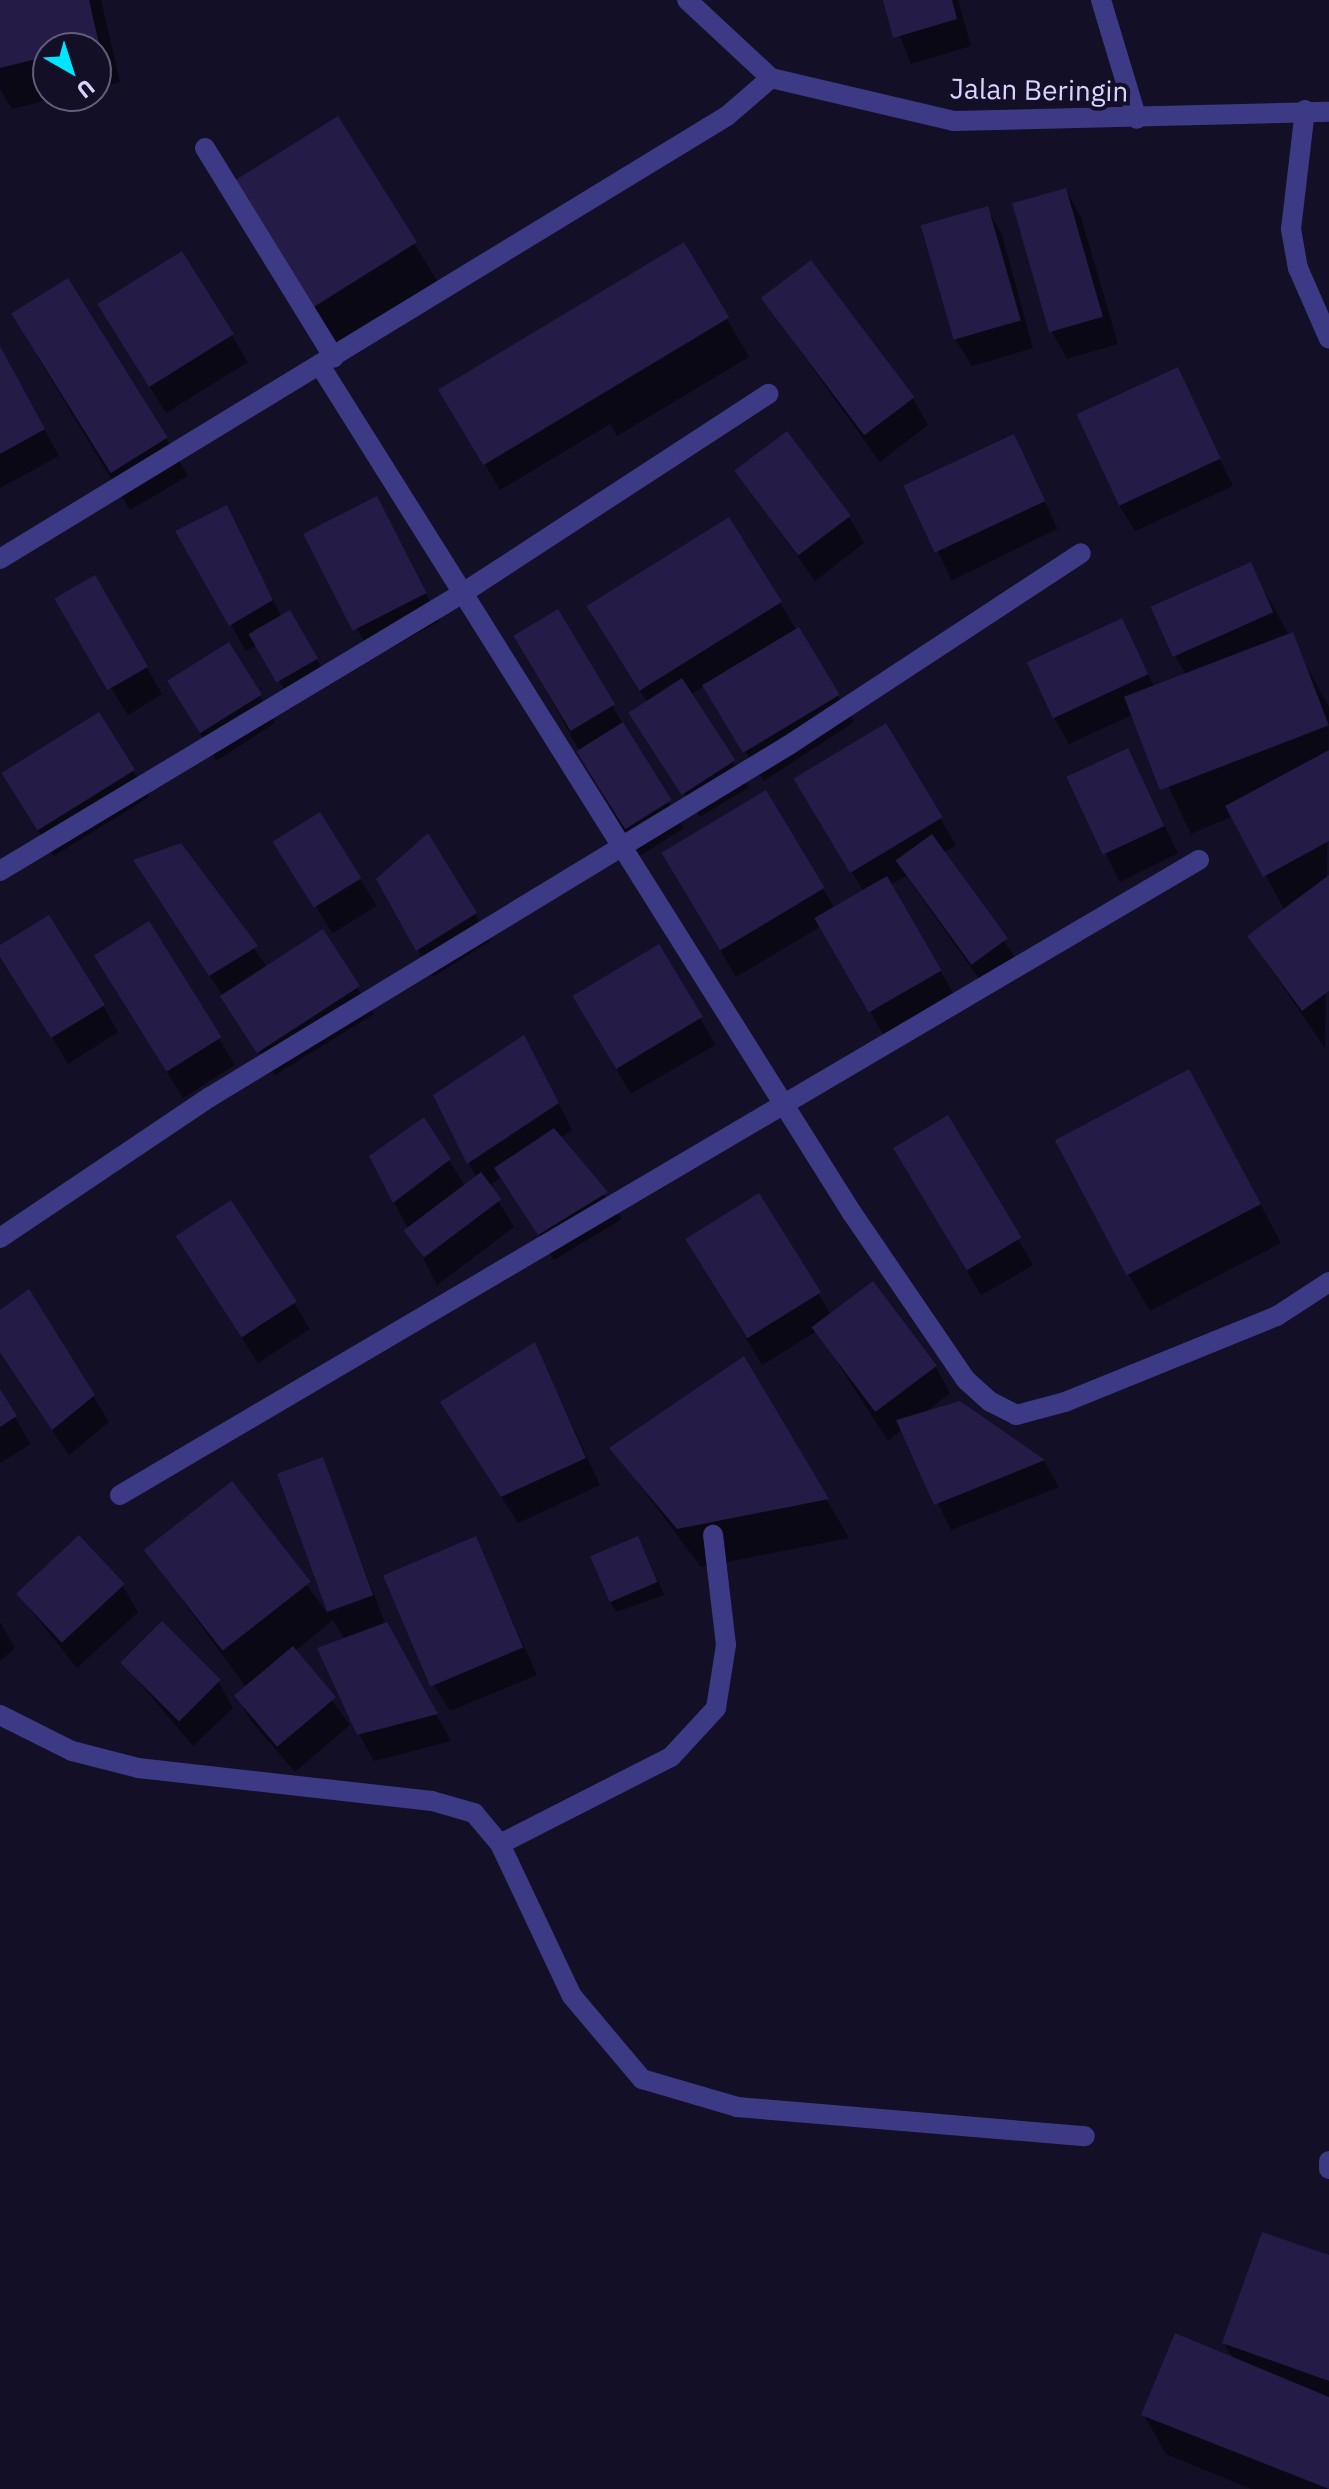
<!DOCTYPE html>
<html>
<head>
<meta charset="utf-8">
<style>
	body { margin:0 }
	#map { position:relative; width:1329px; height:2489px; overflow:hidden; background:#130f26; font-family:"IBM Plex Sans",sans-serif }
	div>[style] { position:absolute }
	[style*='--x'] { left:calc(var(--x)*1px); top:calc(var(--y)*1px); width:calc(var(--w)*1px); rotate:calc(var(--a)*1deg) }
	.shadow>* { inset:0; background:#0007; transform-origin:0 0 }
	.building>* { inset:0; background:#241b47; transform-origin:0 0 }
	.minor>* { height:20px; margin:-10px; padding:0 10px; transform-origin:10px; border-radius:10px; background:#3d3a85 }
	span { translate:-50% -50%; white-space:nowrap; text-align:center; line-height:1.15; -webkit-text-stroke:8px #130f26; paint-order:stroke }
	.street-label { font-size:28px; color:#d9d4ff }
	.north { position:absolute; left:32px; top:32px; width:80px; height:80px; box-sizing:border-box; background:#130f26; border:2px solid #625e7d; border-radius:50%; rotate:141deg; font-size:22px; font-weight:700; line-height:32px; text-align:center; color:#d9d4ff }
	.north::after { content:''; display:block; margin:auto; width:28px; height:36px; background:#00e5ff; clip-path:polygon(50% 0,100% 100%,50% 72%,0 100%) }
</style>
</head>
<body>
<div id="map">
	<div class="shadow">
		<div style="clip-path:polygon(0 0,101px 0,120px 82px,96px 88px,96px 48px,48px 48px,48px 96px,64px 96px,12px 109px,0 89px)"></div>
		<div style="clip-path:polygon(885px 0,958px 0,971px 46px,911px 64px)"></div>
		<div style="clip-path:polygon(337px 119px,438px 282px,335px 348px,257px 223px)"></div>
		<div style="clip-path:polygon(1066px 190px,1081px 217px,1118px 344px,1067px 359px,1052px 332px)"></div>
		<div style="clip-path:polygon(987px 209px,1002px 235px,1033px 348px,972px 366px,956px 340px,924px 227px)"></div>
		<div style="clip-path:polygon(683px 244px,749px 357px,617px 436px,610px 424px,500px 490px,440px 389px)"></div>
		<div style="clip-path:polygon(182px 254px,248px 362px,166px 413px,116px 332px)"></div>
		<div style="clip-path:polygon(762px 298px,913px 399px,928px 425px,880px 462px)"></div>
		<div style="clip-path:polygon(0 349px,59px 456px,0 488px)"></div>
		<div style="clip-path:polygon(36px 354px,166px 438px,188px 476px,130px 510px)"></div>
		<div style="clip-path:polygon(1177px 370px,1233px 486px,1135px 531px,1119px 505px)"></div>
		<div style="left:1013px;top:437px;width:102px;height:118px;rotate:64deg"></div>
		<div style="clip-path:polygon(737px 472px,849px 517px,864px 543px,815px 581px)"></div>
		<div style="clip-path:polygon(226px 508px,282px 617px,289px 613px,324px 672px,287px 693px,257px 645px,246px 651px,178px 532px)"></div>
		<div style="clip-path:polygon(391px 525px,440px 621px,373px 658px,308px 538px)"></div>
		<div style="clip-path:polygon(1250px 565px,1329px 707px,1325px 1048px,1249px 937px,1285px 911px,1233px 816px,1191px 834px,1134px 714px,1069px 744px,1054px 718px,1121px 621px,1158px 694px,1189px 680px,1175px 656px)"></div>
		<div style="clip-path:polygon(95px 578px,162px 694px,128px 715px,73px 628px)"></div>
		<div style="clip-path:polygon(780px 603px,854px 722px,764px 781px,725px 719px,780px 639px,690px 695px,749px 787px,700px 817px,631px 713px,648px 704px,635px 682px)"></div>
		<div style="clip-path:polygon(557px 612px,684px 828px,638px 857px,531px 663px)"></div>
		<div style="clip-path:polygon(169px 680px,260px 696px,275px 723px,216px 761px)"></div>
		<div style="clip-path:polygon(885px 726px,956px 845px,943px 853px,1021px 966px,987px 990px,906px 876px,890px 885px,956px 998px,886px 1039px,821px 926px,736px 977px,663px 854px,765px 793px,835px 909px,864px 892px,812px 806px)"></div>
		<div style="left:1128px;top:751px;width:114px;height:65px;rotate:64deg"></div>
		<div style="clip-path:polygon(133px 771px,149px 797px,54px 856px,22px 804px)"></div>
		<div style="left:320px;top:815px;width:107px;height:52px;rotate:58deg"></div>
		<div style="clip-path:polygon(180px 845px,267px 967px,323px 932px,374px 1014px,275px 1075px,151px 887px)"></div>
		<div style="clip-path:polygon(379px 879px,475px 914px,490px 941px,433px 977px)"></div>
		<div style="clip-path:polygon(148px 924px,235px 1065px,183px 1098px,112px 984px)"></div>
		<div style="left:659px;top:947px;width:113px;height:98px;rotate:60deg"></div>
		<div style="clip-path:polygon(0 948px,103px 1006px,118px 1032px,68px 1064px)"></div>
		<div style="clip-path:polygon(539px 1064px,572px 1130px,560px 1138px,622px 1219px,554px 1260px,501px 1177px,489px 1186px,514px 1227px,437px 1285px,371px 1157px,424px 1120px,465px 1186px,477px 1178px,468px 1163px)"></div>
		<div style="clip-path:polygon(1210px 1110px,1281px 1243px,1150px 1311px,1128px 1273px)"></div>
		<div style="left:948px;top:1118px;width:170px;height:60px;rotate:60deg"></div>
		<div style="clip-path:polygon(758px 1196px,832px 1316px,935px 1366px,950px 1393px,923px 1414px,960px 1404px,1044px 1461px,1059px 1487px,951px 1530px,902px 1429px,888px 1441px,817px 1331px,762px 1365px,687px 1238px)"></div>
		<div style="clip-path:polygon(194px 1263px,294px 1303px,310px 1329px,258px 1363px)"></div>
		<div style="clip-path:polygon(0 1312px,93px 1396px,109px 1422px,69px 1455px,0 1354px)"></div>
		<div style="clip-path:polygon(535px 1345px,600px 1485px,518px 1523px,458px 1429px)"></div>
		<div style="clip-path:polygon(744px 1358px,849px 1538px,701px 1567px,612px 1448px)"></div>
		<div style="clip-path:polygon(0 1393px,31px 1444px,0 1463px)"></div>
		<div style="clip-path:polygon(322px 1459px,385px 1623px,451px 1741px,374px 1761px,359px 1734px,345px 1640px,333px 1620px,295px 1651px,350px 1725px,295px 1772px,252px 1722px,236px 1695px,246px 1687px,146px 1551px,231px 1484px,328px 1614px)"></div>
		<div style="clip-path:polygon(475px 1538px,537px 1675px,450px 1711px,434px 1685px)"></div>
		<div style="clip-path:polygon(645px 1552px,664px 1595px,616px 1612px,609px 1599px)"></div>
		<div style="clip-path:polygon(122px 1585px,138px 1612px,77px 1668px,17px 1593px)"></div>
		<div style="clip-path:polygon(0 1622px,15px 1648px,0 1661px)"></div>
		<div style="clip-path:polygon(122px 1662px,218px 1681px,233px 1708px,193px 1746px)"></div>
		<div style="clip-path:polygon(1329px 2257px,1329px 2489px,1251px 2489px,1166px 2454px,1144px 2415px,1234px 2360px,1224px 2343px)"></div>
	</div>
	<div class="building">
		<div style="clip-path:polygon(0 0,89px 0,99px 44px,48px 48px,48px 56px,0 68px)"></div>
		<div style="clip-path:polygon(883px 0,952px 0,957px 19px,893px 38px)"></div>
		<div style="left:338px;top:116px;width:149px;height:126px;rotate:58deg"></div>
		<div style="left:1066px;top:188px;width:134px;height:56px;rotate:74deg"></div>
		<div style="left:988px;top:206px;width:119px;height:70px;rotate:74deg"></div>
		<div style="left:684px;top:242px;width:88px;height:287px;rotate:59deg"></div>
		<div style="left:182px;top:251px;width:98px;height:100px;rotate:58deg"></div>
		<div style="left:811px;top:260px;width:172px;height:63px;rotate:53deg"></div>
		<div style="left:68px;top:278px;width:188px;height:67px;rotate:58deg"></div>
		<div style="clip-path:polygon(0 346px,45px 429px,0 454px)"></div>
		<div style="left:1178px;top:367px;width:101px;height:112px;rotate:65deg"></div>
		<div style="left:787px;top:431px;width:106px;height:66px;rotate:53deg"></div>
		<div style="left:1014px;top:434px;width:74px;height:122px;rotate:65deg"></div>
		<div style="left:377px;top:496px;width:109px;height:83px;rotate:63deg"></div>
		<div style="clip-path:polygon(227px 505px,273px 600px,229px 626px,175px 531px)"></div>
		<div style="left:729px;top:517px;width:100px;height:168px;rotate:58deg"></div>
		<div style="left:1251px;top:562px;width:55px;height:110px;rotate:66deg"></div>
		<div style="left:95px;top:575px;width:106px;height:47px;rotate:60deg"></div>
		<div style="left:558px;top:609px;width:111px;height:52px;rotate:59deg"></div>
		<div style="left:290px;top:610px;width:56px;height:48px;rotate:60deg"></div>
		<div style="left:1122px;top:618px;width:62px;height:105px;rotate:65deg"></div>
		<div style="left:799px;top:627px;width:79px;height:113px;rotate:59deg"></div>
		<div style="left:1293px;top:632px;width:100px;height:181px;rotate:69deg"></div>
		<div style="left:229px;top:642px;width:62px;height:73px;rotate:58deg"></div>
		<div style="left:682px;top:678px;width:98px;height:64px;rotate:57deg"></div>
		<div style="left:99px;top:712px;width:68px;height:115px;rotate:58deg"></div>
		<div style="left:623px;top:722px;width:92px;height:55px;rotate:58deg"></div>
		<div style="left:886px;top:723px;width:110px;height:108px;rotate:59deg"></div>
		<div style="left:1128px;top:748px;width:86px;height:68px;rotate:65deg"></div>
		<div style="clip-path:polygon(1329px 750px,1329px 841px,1263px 877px,1225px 806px)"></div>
		<div style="left:766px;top:790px;width:114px;height:122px;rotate:59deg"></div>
		<div style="left:320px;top:812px;width:78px;height:56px;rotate:58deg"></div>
		<div style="clip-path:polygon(428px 833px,477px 913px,416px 951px,376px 879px)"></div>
		<div style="left:932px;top:834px;width:129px;height:45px;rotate:54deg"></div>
		<div style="clip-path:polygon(181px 843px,258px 946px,209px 976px,133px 860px)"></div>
		<div style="clip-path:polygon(1329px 875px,1329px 991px,1302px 1011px,1247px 936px)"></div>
		<div style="left:887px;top:876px;width:109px;height:84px;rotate:60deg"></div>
		<div style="clip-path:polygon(49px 915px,105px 1005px,51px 1038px,0 957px,0 945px)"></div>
		<div style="left:149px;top:921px;width:137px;height:65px;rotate:58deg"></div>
		<div style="left:323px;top:929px;width:68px;height:123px;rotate:57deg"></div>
		<div style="left:659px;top:944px;width:85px;height:101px;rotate:59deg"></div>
		<div style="clip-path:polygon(524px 1035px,559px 1103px,467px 1164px,433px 1095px)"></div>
		<div style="left:1189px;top:1069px;width:153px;height:152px;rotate:62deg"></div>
		<div style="left:948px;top:1115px;width:143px;height:64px;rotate:59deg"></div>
		<div style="clip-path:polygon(424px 1117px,451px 1159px,393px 1203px,369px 1156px)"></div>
		<div style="clip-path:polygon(554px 1128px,608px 1192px,538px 1235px,494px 1168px)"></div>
		<div style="left:481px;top:1172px;width:34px;height:97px;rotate:53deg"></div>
		<div style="left:759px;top:1193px;width:117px;height:87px;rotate:58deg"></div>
		<div style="left:231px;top:1200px;width:121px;height:66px;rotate:57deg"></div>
		<div style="left:873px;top:1281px;width:106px;height:77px;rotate:53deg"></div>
		<div style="clip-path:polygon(29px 1289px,95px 1395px,52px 1430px,0 1353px,0 1310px)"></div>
		<div style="clip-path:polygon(535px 1342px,586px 1458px,501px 1497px,440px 1402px)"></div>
		<div style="clip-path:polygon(744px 1356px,829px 1499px,677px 1529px,609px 1448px)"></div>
		<div style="clip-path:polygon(0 1389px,17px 1416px,0 1427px)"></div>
		<div style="clip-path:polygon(960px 1401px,1045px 1460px,934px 1505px,896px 1420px)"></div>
		<div style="left:323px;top:1457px;width:147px;height:49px;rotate:70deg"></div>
		<div style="left:232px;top:1481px;width:128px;height:112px;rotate:52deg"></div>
		<div style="left:79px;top:1535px;width:67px;height:86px;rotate:47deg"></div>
		<div style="left:476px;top:1536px;width:121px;height:101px;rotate:67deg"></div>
		<div style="left:638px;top:1536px;width:50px;height:52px;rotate:67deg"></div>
		<div style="left:162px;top:1621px;width:83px;height:59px;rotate:45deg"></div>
		<div style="clip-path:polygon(387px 1622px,438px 1714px,357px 1735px,317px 1648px)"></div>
		<div style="left:293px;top:1646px;width:67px;height:77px;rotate:50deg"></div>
		<div style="clip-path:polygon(1262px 2232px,1329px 2255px,1329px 2381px,1222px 2343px)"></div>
		<div style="clip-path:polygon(1175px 2333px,1329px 2397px,1329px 2489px,1141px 2415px)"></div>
	</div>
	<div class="minor">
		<div style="--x:687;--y:0;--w:115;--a:42.9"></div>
		<div style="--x:771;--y:78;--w:188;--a:13.2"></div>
		<div style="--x:954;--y:121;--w:375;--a:-1.4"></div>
		<div style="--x:1101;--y:0;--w:124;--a:73.2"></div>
		<div style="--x:1305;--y:110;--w:120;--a:96.7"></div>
		<div style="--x:1291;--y:229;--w:40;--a:80"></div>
		<div style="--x:1298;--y:268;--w:77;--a:66.4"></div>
		<div style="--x:205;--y:148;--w:246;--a:58.4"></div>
		<div style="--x:321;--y:367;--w:999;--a:57.89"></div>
		<div style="--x:852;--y:1213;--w:202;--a:55.7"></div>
		<div style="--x:966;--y:1380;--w:31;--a:42"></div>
		<div style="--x:989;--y:1401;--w:30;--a:27"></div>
		<div style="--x:1016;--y:1415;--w:51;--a:-14.9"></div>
		<div style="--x:1065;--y:1402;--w:229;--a:-22.1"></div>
		<div style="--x:1277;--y:1316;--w:62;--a:-33.2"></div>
		<div style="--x:0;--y:559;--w:851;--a:-31.36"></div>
		<div style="--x:727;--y:116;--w:58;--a:-40.8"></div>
		<div style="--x:0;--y:871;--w:544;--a:-31"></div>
		<div style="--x:466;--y:591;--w:361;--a:-33.1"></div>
		<div style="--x:0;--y:1238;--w:253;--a:-33.9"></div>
		<div style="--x:210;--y:1097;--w:678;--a:-31.3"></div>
		<div style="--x:789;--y:745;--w:349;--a:-33.3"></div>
		<div style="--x:120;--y:1495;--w:1252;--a:-30.48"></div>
		<div style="--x:0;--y:1715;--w:80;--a:26.6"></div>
		<div style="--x:72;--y:1751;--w:68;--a:14.4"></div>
		<div style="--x:138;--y:1768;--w:296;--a:6.4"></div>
		<div style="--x:432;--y:1801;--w:44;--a:15.9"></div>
		<div style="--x:474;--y:1813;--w:40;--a:50"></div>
		<div style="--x:500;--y:1844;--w:168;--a:64.7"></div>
		<div style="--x:572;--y:1996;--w:109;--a:49.9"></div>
		<div style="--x:642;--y:2079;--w:99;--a:16.4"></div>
		<div style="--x:737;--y:2107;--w:349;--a:4.8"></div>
		<div style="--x:500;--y:1844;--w:192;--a:-27"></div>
		<div style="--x:671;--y:1757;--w:67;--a:-47.4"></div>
		<div style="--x:716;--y:1708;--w:64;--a:-81"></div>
		<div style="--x:726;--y:1645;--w:111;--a:-96.7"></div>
		<div style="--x:1329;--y:2161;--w:8;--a:90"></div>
	</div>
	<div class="street-label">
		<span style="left:1039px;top:90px;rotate:1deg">Jalan Beringin</span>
	</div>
	<div class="north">U</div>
</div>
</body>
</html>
